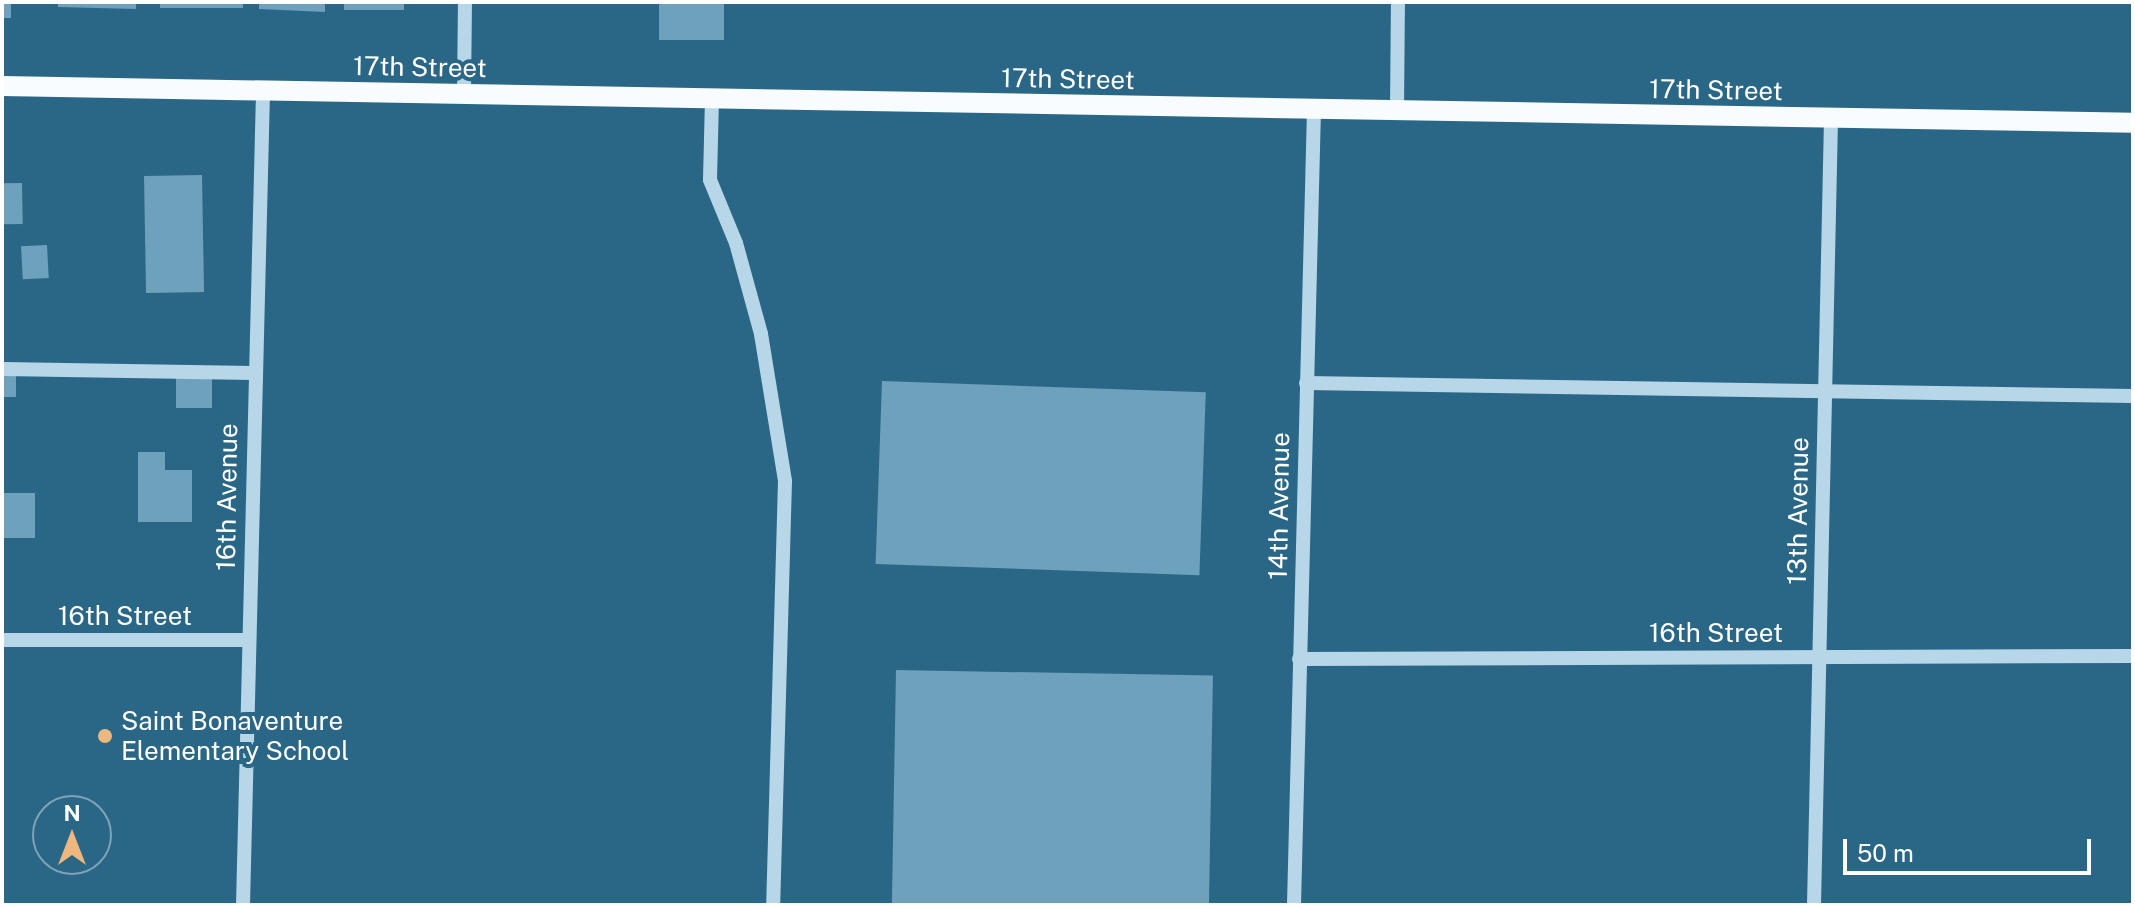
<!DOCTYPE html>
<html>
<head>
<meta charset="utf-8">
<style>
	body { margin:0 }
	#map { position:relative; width:2135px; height:907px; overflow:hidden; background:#2a6787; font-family:"Public Sans",sans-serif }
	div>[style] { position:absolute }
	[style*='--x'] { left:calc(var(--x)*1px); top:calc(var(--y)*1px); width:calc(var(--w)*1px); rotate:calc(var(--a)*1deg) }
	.building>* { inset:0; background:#6ea1bb; transform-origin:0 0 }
	.minor>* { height:14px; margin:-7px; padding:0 7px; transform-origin:7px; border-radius:7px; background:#b7d7e8 }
	.major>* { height:20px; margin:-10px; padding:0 10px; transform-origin:10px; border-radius:10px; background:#f9fcfe }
	.dots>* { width:22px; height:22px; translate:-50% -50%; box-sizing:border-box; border:4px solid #2a6787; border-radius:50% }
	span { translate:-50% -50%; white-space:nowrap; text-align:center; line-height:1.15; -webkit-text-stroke:8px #2a6787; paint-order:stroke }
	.street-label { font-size:26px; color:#fff }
	.poi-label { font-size:26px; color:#fff }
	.left { translate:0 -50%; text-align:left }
	.frame { position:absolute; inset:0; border:4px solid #fff; pointer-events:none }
	.north { position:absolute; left:32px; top:795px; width:80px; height:80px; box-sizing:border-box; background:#2a6787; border:2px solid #7fa4b7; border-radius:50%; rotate:0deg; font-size:22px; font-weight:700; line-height:32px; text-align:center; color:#fff }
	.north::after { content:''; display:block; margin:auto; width:28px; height:36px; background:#eeb77f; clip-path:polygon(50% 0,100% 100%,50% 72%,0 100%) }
	.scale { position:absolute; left:1843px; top:839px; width:248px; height:36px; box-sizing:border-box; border:4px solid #fff; border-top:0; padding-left:10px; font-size:24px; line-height:28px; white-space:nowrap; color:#fff; -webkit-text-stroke:6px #2a6787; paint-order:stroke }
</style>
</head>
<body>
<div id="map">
	<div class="building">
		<div style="left:2px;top:2px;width:9px;height:16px"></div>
		<div style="clip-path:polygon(58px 2px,136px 2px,136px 9px,58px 7px)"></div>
		<div style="left:160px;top:2px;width:83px;height:6px"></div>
		<div style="clip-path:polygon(259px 2px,325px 2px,325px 12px,259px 9px)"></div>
		<div style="left:344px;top:2px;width:60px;height:8px"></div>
		<div style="left:659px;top:2px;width:65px;height:38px"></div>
		<div style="left:202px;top:175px;width:117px;height:58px;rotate:89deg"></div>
		<div style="left:22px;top:183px;width:41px;height:20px;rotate:89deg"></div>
		<div style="left:47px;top:245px;width:33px;height:26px;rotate:87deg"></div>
		<div style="left:2px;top:373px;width:14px;height:24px"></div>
		<div style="left:176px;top:378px;width:36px;height:30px"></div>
		<div style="left:882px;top:381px;width:324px;height:183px;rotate:2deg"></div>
		<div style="clip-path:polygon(138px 452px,165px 452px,165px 470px,192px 470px,192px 522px,138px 522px)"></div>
		<div style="left:2px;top:493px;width:33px;height:45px"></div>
		<div style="left:896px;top:670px;width:317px;height:235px;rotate:1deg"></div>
	</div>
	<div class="minor">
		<div style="--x:464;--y:94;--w:92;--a:-89.4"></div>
		<div style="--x:712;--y:98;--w:82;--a:91.4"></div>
		<div style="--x:710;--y:180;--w:68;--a:67.6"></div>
		<div style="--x:736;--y:243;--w:94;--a:74.6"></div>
		<div style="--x:761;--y:334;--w:149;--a:80.7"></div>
		<div style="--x:785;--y:481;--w:424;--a:91.6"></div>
		<div style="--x:1397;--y:110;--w:108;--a:-89.5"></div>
		<div style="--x:2;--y:369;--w:251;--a:0.9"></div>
		<div style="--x:1306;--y:383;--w:827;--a:0.9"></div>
		<div style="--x:2;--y:640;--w:246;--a:0"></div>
		<div style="--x:1299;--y:659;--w:834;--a:-0.21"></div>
		<div style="--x:243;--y:905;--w:814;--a:-88.59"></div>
		<div style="--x:1294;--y:905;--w:796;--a:-88.56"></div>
		<div style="--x:1814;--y:905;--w:787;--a:-88.76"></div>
	</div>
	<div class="major">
		<div style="--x:2;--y:86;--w:2131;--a:0.99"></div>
	</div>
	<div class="dots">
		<div style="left:105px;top:736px;background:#eeb77f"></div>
	</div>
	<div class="street-label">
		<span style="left:420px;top:67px;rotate:1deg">17th Street</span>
		<span style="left:1068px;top:79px;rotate:1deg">17th Street</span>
		<span style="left:1716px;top:90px;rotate:1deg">17th Street</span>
		<span style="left:227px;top:497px;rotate:-89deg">16th Avenue</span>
		<span style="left:1279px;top:506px;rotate:-89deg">14th Avenue</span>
		<span style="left:1798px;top:511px;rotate:-89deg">13th Avenue</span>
		<span style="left:125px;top:616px">16th Street</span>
		<span style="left:1716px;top:633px">16th Street</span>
	</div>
	<div class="poi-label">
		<span class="left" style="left:121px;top:736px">Saint Bonaventure<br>Elementary School</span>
	</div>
	<div class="frame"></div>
	<div class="north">N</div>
	<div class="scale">50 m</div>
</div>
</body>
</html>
